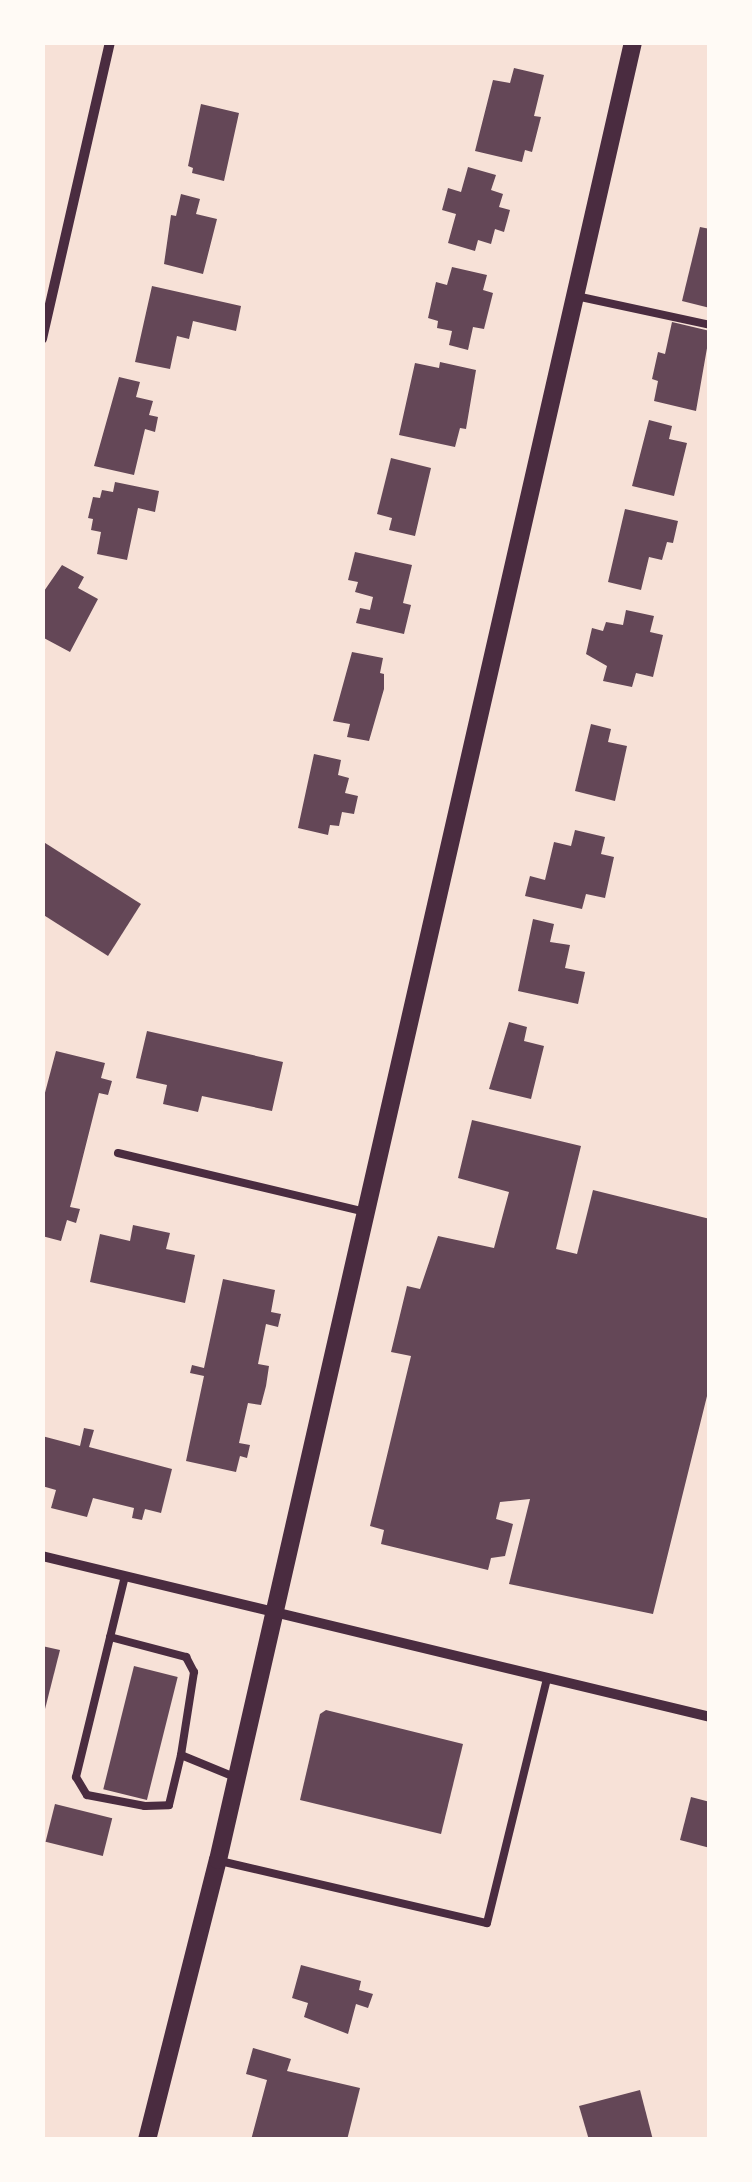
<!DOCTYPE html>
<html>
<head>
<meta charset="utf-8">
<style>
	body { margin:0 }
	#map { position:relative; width:752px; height:2182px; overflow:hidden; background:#f7e1d7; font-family:Signika,sans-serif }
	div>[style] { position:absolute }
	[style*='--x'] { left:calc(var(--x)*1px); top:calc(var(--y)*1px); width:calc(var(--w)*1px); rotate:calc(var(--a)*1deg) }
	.building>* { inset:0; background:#644757; transform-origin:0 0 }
	.service>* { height:8px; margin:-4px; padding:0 4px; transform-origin:4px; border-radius:4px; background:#4a2c40 }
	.minor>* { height:10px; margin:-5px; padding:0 5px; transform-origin:5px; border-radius:5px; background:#4a2c40 }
	.tertiary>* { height:18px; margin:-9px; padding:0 9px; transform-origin:9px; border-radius:9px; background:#4a2c40 }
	span { translate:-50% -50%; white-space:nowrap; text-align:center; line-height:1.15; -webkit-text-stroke:10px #fffaf5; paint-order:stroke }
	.frame { position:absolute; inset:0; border:45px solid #fffaf5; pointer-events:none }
</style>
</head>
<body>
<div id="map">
	<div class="building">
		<div style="clip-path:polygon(514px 68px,544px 75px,534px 116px,541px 117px,532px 152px,525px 150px,522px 162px,475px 151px,493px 80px,510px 83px)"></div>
		<div style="clip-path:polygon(201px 104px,239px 113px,224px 181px,192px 173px,193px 168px,188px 166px)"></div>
		<div style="clip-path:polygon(468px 167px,496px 175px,491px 190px,503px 194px,499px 207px,510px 210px,504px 232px,495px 229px,491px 244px,478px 240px,475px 251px,448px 243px,456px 214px,442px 210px,448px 188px,461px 192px)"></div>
		<div style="clip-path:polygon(181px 194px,200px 199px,196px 214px,217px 219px,203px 274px,164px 264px,171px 215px,176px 216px)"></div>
		<div style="clip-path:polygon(700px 227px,710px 229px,710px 308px,682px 301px)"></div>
		<div style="clip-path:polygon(452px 267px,487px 275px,483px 290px,493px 293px,484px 329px,473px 327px,468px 350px,449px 345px,452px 331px,437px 328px,438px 321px,428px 318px,436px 282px,447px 285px)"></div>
		<div style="clip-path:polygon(152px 286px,241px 306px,236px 331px,193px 321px,189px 339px,177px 336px,170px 369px,135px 362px)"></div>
		<div style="clip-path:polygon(672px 322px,710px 331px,696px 411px,654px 401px,658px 381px,652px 379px,658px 352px,665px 354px)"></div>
		<div style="clip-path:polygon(440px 362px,476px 370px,466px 429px,460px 428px,455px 447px,399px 435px,415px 363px,439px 368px)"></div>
		<div style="clip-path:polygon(119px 377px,140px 382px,136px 397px,153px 401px,149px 415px,158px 417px,155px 432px,145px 429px,134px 475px,94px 466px)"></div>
		<div style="clip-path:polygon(649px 420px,672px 426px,669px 439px,687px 443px,674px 496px,632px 486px)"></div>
		<div style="clip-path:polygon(391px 458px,431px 468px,415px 536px,389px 530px,392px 518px,377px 514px)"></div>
		<div style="clip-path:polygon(115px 482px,159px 491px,155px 512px,138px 508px,127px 560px,97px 554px,101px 532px,91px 530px,93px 519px,88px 518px,93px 497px,100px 498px,102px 490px,113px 492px)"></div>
		<div style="clip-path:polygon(625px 509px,678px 521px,673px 543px,667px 542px,662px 560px,649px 557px,641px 590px,608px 582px)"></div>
		<div style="clip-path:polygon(355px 552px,412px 565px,403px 603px,411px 605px,404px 634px,356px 623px,360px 608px,370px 610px,373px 597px,355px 592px,358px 582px,348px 580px)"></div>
		<div style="clip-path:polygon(62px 565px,84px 577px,78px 588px,98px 599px,70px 652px,42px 637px,42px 594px)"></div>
		<div style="clip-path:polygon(626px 610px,654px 616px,650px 632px,663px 635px,653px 677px,636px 673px,632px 687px,603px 681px,607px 666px,586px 654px,592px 628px,603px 631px,606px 622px,623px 625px)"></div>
		<div style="clip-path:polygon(352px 652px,383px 658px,380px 673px,384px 674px,384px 689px,369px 741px,347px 737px,350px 724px,333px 721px)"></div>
		<div style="clip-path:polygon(591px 724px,611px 729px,608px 742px,627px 746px,615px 801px,575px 791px)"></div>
		<div style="clip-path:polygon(314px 754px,341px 760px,338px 775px,349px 778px,345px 793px,358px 796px,354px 814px,342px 812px,339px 826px,330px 825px,328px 835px,298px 828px)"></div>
		<div style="clip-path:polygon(575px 830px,605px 837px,601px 854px,614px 857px,605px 898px,586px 894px,582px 909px,525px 896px,530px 876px,545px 880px,554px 842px,571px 846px)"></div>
		<div style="clip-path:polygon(42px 841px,141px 904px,108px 956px,42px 914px)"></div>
		<div style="clip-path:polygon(533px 919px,554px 924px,550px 942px,570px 945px,565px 968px,585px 972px,578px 1004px,518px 991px)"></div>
		<div style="clip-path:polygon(509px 1022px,527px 1027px,524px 1041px,544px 1046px,531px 1099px,489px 1089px)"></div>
		<div style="clip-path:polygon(147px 1031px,283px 1062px,272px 1111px,202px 1096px,198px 1112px,163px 1104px,167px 1085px,136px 1078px)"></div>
		<div style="clip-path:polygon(56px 1051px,105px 1063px,101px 1078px,112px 1081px,108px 1095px,99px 1093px,73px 1196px,70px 1207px,80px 1209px,76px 1223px,67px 1220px,61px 1241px,42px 1236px,42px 1104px)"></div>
		<div style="clip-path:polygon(472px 1120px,581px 1146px,556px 1249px,577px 1254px,593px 1190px,710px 1219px,710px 1384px,653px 1614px,509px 1584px,530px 1499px,500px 1502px,496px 1519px,513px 1524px,505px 1556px,491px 1558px,488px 1570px,381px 1544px,384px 1530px,370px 1526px,411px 1356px,391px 1352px,407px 1286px,420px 1289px,438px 1236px,494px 1248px,509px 1192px,458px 1178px)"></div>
		<div style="clip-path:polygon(133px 1225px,170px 1233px,166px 1249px,195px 1255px,185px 1303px,90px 1282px,100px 1234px,130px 1241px)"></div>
		<div style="clip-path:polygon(223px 1279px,275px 1290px,271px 1312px,281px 1314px,278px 1327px,266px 1324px,258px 1364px,269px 1366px,266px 1386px,261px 1405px,248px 1403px,239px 1443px,250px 1445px,247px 1458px,240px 1456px,236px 1472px,186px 1461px,204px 1376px,190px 1373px,192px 1365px,204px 1368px)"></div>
		<div style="clip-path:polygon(84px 1428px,94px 1430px,89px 1447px,172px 1469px,161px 1513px,145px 1509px,142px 1520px,132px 1518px,134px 1508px,93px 1498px,87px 1517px,51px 1508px,56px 1490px,42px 1486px,42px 1436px,80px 1446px)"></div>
		<div style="clip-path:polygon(42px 1646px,60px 1650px,44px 1713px,42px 1713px)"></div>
		<div style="left:134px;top:1666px;width:45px;height:127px;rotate:14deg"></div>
		<div style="clip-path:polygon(326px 1710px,463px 1744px,441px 1834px,300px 1800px,320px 1714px)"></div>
		<div style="clip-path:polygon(691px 1797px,710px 1802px,710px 1848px,680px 1840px)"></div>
		<div style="left:55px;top:1804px;width:59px;height:39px;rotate:14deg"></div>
		<div style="clip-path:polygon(301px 1965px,361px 1981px,359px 1990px,373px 1994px,368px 2008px,356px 2004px,348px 2034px,304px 2017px,308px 2003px,292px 1998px)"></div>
		<div style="clip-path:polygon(253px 2048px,291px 2059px,287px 2071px,360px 2088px,347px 2140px,251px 2140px,267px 2080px,246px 2074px)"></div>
		<div style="clip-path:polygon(640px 2090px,653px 2140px,589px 2140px,579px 2106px)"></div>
	</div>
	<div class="service">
		<div style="--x:576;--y:296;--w:137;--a:12.2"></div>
		<div style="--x:118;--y:1153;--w:255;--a:13.4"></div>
		<div style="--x:125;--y:1576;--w:207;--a:103.7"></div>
		<div style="--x:76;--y:1777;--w:21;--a:59"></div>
		<div style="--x:87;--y:1795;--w:59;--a:10.7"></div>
		<div style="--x:145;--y:1806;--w:24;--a:-2"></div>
		<div style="--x:169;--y:1805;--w:51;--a:-76.5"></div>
		<div style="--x:181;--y:1755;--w:61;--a:22.3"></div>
		<div style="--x:110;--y:1637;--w:79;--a:14.7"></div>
		<div style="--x:186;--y:1657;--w:17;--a:62"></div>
		<div style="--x:194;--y:1672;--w:84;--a:98.9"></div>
		<div style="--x:220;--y:1861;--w:274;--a:13.1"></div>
		<div style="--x:487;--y:1923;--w:252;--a:-76.2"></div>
	</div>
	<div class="minor">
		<div style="--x:42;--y:339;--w:305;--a:-77.1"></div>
		<div style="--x:42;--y:1556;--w:687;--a:13.55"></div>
	</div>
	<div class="tertiary">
		<div style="--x:147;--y:2140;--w:289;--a:-75.8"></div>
		<div style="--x:218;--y:1860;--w:1865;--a:-77.14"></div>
	</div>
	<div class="frame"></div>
</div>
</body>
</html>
